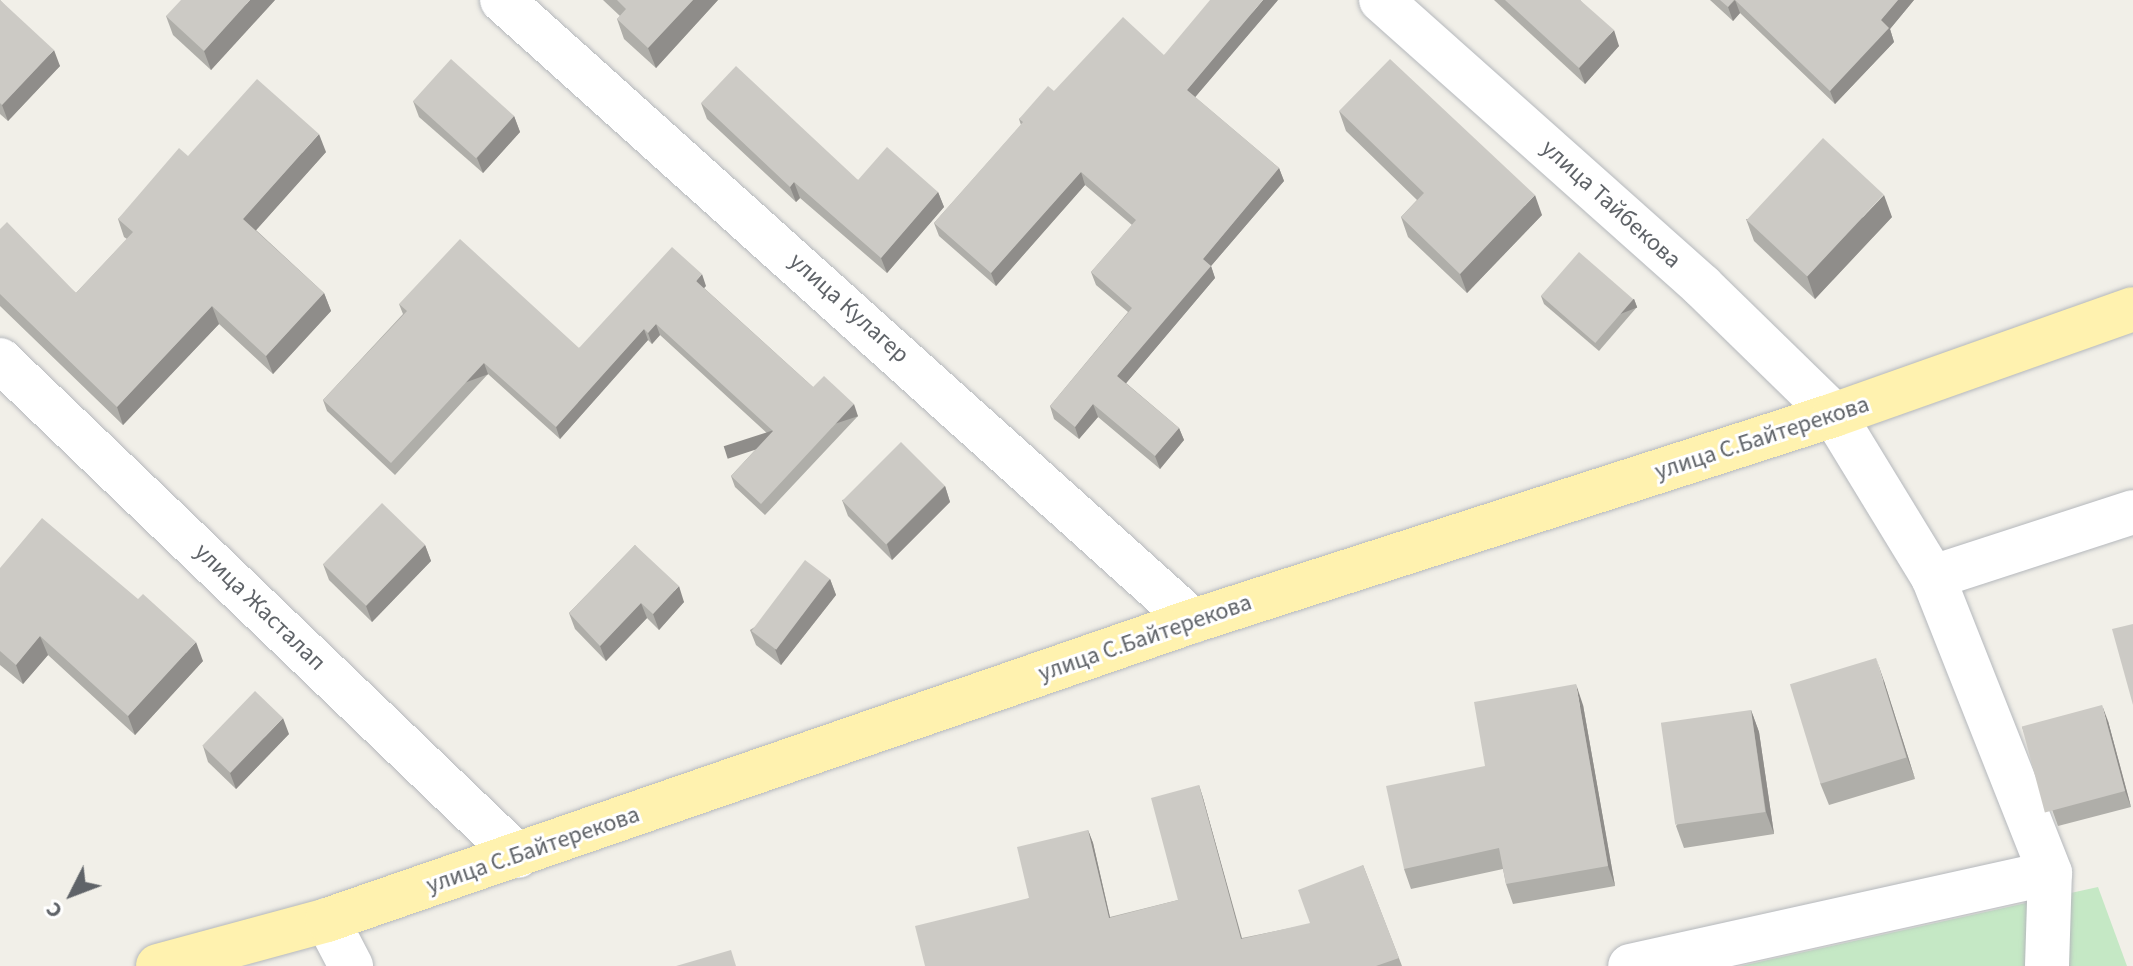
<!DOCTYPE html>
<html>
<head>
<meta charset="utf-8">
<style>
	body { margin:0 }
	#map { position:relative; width:2133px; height:966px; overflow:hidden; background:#f1efe8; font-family:"Source Sans 3",sans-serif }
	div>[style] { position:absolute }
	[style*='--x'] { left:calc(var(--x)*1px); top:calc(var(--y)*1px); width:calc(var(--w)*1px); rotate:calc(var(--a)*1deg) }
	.green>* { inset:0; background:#c5e8c5 }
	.roads { filter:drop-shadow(0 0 2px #b5b8bc) drop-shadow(0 0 2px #b5b8bc) }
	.minor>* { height:44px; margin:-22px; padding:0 22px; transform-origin:22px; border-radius:22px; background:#fff }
	.major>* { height:44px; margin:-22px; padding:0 22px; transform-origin:22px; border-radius:22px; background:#fff2af }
	.wall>* { inset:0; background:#afaea9 }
	.shaded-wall>* { inset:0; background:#8f8d8a; transform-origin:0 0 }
	.building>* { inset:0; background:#cccac5; transform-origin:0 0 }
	span { translate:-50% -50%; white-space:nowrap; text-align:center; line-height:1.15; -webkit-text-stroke:6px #fff; paint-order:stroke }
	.street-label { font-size:24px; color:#5f6368 }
	.north { position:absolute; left:32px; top:854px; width:80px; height:80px; -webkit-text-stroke:6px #fff; paint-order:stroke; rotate:228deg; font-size:22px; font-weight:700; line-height:32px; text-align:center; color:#5f6368 }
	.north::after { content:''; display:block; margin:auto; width:28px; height:36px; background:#5f6368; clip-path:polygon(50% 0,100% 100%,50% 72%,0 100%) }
</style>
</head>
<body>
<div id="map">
	<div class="green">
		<div style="clip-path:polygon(2098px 887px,2127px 966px,1741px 966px)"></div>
	</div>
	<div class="roads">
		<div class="minor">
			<div style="--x:502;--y:0;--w:929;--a:41.95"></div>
			<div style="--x:1381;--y:0;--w:430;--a:41.7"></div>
			<div style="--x:1702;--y:286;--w:185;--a:44.3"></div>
			<div style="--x:1834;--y:415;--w:190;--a:58.6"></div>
			<div style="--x:1933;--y:577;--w:318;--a:68.4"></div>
			<div style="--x:2050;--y:873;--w:430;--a:167.5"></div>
			<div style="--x:0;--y:360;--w:717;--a:43.76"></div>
			<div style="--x:1933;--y:577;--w:210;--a:-18"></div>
			<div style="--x:327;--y:920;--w:52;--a:62.4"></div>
			<div style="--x:2047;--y:966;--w:93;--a:-88.2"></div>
		</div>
		<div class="major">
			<div style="--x:158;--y:966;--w:175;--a:-15.2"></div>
			<div style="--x:327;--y:920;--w:916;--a:-19.05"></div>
			<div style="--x:1193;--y:621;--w:673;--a:-17.82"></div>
			<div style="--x:1834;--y:415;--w:317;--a:-19.5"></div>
		</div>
	</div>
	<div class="wall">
		<div style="clip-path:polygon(0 0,60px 66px,8px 121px,0 114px)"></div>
		<div style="clip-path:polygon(275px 0,211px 70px,173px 35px,166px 16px)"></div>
		<div style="clip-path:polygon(603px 0,718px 0,656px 68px,624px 39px,617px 19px,620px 16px)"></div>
		<div style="clip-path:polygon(1278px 0,1195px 97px,1279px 168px,1284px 181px,1211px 266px,1215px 278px,1126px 383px,1179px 428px,1184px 440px,1160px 469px,1098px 417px,1079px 439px,1054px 419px,1050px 406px,1128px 312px,1096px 285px,1091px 272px,1132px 225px,1085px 185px,996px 286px,939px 236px,934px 223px,1021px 125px,1019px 119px,1054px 91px,1164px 55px)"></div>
		<div style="clip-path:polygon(1494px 0,1580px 0,1619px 46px,1585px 84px)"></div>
		<div style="clip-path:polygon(1710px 0,1914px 0,1890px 29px,1894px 42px,1835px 104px,1740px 13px,1733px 21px)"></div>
		<div style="clip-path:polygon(413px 101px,514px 116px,520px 132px,483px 173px,419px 117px)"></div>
		<div style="clip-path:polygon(701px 103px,858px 180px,938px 192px,944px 207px,887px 273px,800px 198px,796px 202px,707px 119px)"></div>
		<div style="clip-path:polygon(1339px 111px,1542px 215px,1467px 293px,1408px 237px,1401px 217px,1417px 200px,1346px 131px)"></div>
		<div style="clip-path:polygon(326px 152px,256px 230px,324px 293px,331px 311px,273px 374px,219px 324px,123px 425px,0 306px,0 229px,76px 293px,127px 239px,124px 237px,118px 219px,188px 156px)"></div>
		<div style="clip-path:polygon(1892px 217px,1815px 299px,1754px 241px,1746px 219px)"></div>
		<div style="clip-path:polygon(706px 286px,704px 288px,813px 387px,858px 416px,765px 515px,735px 487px,731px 476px,769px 435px,660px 335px,652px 344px,648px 340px,560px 439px,488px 374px,395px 475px,327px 411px,323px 400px,403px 314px,399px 304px,579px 348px)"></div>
		<div style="clip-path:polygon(1541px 296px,1634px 299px,1637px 307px,1599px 351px,1544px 304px)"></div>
		<div style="clip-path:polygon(945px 486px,950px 502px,892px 560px,848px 516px,842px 500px)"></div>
		<div style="clip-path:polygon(425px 545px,431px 561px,372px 622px,329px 580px,323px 564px)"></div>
		<div style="clip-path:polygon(635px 545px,684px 602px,659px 630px,647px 618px,606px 661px,575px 629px,569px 613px)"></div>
		<div style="clip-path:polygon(0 568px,203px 661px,135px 735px,48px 655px,23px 684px,0 665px)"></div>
		<div style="clip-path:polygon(830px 579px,836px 595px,781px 665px,756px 645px,750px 630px)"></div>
		<div style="clip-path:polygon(1884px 681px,1915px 779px,1829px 805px,1820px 783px)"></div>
		<div style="clip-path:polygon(1583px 705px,1615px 886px,1513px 904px,1506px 884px,1503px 869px,1411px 889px,1404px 869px)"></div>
		<div style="clip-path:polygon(1751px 710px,1759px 732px,1774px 834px,1684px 848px,1676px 826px)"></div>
		<div style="clip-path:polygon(2108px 721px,2131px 807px,2058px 826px,2022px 727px)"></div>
		<div style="clip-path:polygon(289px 734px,236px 789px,208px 762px,203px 746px)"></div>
		<div style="clip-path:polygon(1199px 785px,1203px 798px,1242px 938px,1310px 924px,1363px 865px,1402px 966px,925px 966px,1029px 898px,1088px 830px,1093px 843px,1110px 917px,1178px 900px)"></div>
	</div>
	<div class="shaded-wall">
		<div style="clip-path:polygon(250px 0,275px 0,211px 70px,204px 51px)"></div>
		<div style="clip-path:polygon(693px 0,718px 0,656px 68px,648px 48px)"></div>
		<div style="clip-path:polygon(1263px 0,1278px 0,1191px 102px,1187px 90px)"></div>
		<div style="clip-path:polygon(1735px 0,1740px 13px,1733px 21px,1728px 7px)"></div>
		<div style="clip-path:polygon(1898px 0,1914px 0,1890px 29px,1894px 42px,1835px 104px,1830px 91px,1881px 20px)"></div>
		<div style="clip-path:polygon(1614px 30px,1619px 46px,1585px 84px,1579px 68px)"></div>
		<div style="clip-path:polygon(54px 50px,60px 66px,8px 121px,2px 105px)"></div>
		<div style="clip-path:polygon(514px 116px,520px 132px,483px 173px,477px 158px)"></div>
		<div style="clip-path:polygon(319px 134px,326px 152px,250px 237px,243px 219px)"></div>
		<div style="clip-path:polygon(1279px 168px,1284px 181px,1211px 266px,1215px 278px,1122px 388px,1117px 376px,1203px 259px)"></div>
		<div style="clip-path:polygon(1081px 172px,1085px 185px,996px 286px,991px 273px)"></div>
		<div style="clip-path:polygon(794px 182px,800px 198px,796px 202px,790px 187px)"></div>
		<div style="clip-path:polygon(938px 192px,944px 207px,887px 273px,881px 258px)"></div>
		<div style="clip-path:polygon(1535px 195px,1542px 215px,1467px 293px,1460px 274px)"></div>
		<div style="clip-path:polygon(1884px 195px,1892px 217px,1815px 299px,1807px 276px)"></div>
		<div style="clip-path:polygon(702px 274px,706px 286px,700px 292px,696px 281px)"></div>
		<div style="clip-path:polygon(324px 293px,331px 311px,273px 374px,266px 356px)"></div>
		<div style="left:1634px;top:299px;width:9px;height:58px;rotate:69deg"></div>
		<div style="clip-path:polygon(212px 306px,219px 324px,123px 425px,117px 407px)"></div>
		<div style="clip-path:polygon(656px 324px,660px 335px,652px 344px,648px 333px)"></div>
		<div style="clip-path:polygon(644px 329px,648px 340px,560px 439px,556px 427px)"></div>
		<div style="left:484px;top:363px;width:12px;height:137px;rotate:70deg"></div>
		<div style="left:854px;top:404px;width:13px;height:137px;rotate:72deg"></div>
		<div style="clip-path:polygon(1093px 404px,1098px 417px,1079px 439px,1075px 427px)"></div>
		<div style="clip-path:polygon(1179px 428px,1184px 440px,1160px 469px,1155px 456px)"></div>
		<div style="clip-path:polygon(945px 486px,950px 502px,892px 560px,887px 544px)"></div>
		<div style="clip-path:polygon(425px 545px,431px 561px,372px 622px,366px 606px)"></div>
		<div style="clip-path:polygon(830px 579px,836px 595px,781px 665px,775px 649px)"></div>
		<div style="clip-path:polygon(679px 586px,684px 602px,659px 630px,653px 614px)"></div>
		<div style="clip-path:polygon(641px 603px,647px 618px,606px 661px,600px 646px)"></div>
		<div style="clip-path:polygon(40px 636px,48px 655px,23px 684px,16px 665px)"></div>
		<div style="clip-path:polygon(196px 642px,203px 661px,135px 735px,128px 716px)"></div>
		<div style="clip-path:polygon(1876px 658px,1884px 681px,1915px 779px,1907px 757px)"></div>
		<div style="clip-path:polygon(1576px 684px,1583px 705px,1615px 886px,1608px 866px)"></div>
		<div style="clip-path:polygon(2102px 705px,2108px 721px,2131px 807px,2125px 791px)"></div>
		<div style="clip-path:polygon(1751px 710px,1759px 732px,1774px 834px,1766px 812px)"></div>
		<div style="clip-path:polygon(283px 718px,289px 734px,236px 789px,230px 773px)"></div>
		<div style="clip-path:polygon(1199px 785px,1203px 798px,1245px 951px,1241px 939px)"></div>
		<div style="clip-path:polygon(1088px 830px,1093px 843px,1113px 931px,1109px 918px)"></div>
	</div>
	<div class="building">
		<div style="clip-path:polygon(0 0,54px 50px,2px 105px,0 103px)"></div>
		<div style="clip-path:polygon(181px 0,250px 0,204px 51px,166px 16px)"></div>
		<div style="clip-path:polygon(617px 0,693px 0,648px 48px,617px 19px,626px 9px)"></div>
		<div style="clip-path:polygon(1210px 0,1263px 0,1187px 90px,1279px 168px,1203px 259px,1211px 266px,1117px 376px,1179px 428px,1155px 456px,1093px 404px,1075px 427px,1050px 406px,1132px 308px,1091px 272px,1136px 220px,1081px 172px,991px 273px,934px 223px,1023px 122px,1019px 119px,1048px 86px,1054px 91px,1123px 17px,1164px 55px)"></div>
		<div style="clip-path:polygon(1505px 0,1580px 0,1614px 30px,1579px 68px)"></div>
		<div style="clip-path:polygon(1720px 0,1734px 0,1728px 7px)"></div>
		<div style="clip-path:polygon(1735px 0,1898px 0,1881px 20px,1889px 28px,1830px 91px)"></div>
		<div style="left:451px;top:59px;width:85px;height:57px;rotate:42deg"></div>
		<div style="clip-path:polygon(1390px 59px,1535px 195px,1460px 274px,1401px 217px,1424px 193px,1339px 111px)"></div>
		<div style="clip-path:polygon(736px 66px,858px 180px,887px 147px,938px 192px,881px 258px,794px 182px,790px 187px,701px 103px)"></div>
		<div style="clip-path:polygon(257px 79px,319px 134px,243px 219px,324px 293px,266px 356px,212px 306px,117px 407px,0 294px,0 229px,7px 222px,76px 293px,133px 232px,118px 219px,179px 148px,188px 156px)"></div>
		<div style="left:1823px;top:138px;width:83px;height:112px;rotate:43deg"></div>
		<div style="clip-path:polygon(460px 239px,579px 348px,672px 247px,702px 274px,696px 281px,813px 387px,824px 376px,854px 404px,761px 504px,731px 476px,773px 431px,656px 324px,648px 333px,644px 329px,556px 427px,484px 363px,391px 463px,323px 400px,407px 311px,399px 304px)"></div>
		<div style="left:1579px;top:252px;width:72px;height:58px;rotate:41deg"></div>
		<div style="left:901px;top:442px;width:62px;height:83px;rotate:45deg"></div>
		<div style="left:382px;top:503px;width:60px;height:85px;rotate:44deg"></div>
		<div style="clip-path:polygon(42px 518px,138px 599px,143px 594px,196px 642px,128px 716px,40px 636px,16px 665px,0 651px,0 568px)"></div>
		<div style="clip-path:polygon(635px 545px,679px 586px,653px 614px,641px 603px,600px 646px,569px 613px)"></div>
		<div style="left:805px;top:560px;width:31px;height:89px;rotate:37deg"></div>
		<div style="clip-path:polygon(2133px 624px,2133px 705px,2112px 629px)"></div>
		<div style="left:1876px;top:658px;width:104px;height:90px;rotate:73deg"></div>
		<div style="clip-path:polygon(1576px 684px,1608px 866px,1506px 884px,1499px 848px,1404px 869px,1386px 786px,1485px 766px,1474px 702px)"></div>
		<div style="left:255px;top:691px;width:39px;height:76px;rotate:44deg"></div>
		<div style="left:2102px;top:705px;width:89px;height:83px;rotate:75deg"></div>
		<div style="left:1751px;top:710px;width:103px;height:91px;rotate:82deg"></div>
		<div style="clip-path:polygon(1199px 785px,1241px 939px,1310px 923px,1298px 890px,1363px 865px,1399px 958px,1376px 966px,925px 966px,915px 926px,1029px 898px,1017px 847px,1088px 830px,1109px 918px,1178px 900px,1151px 798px)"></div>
		<div style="clip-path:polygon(731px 950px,736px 966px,676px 966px)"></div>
	</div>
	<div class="street-label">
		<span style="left:1611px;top:204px;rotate:42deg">улица Тайбекова</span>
		<span style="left:849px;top:308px;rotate:42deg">улица Кулагер</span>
		<span style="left:1762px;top:438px;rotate:-18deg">улица С.Байтерекова</span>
		<span style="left:260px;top:607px;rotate:44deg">улица Жасталап</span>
		<span style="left:1145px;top:638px;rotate:-19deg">улица С.Байтерекова</span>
		<span style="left:533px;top:850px;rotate:-19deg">улица С.Байтерекова</span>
	</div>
	<div class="north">С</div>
</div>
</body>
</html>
